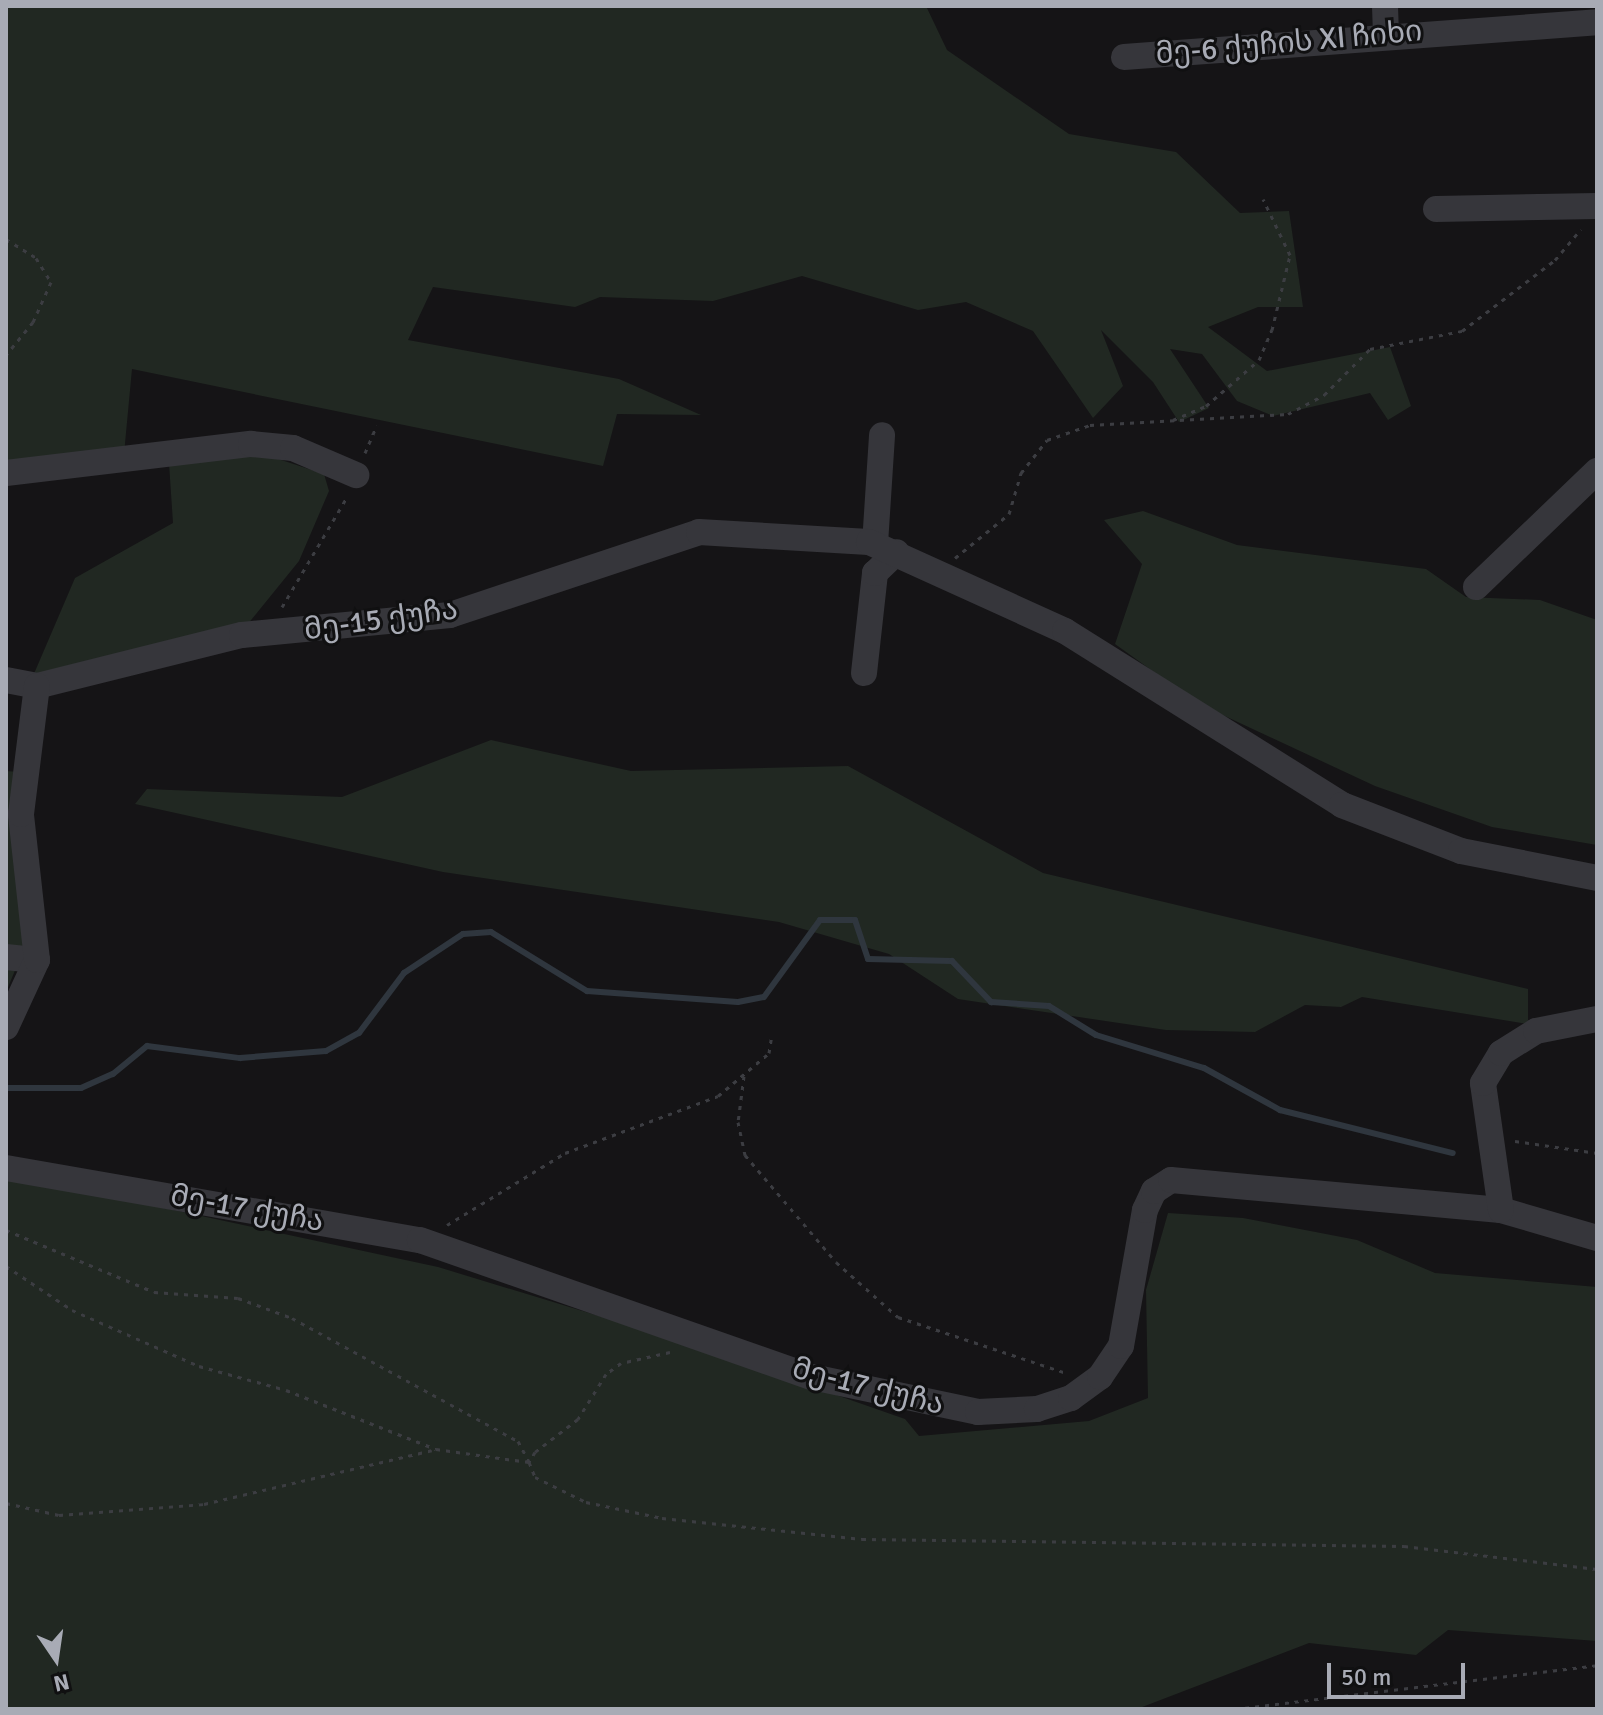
<!DOCTYPE html>
<html>
<head>
<meta charset="utf-8">
<style>
	body { margin:0 }
	#map { position:relative; width:1603px; height:1715px; overflow:hidden; background:#151416; font-family:Signika,"Noto Sans Georgian",sans-serif }
	div>[style] { position:absolute }
	[style*='--x'] { left:calc(var(--x)*1px); top:calc(var(--y)*1px); width:calc(var(--w)*1px); rotate:calc(var(--a)*1deg) }
	.green>* { inset:0; background:#212822 }
	.stream>* { height:6px; margin:-3px; padding:0 3px; transform-origin:3px; border-radius:3px; background:#2f363e }
	.path>* { height:3px; margin-top:-1.5px; transform-origin:0; background:repeating-linear-gradient(90deg,#3c3d42 0 4px,transparent 0 10px) }
	.minor>* { height:26px; margin:-13px; padding:0 13px; transform-origin:13px; border-radius:13px; background:#36363b }
	span { translate:-50% -50%; white-space:nowrap; text-align:center; line-height:1.15; -webkit-text-stroke:6px #101011; paint-order:stroke }
	.street-label { font-size:30px; color:#a8abb5 }
	.frame { position:absolute; inset:0; border:8px solid #a8abb5; pointer-events:none }
	.north { position:absolute; left:16px; top:1619px; width:80px; height:80px; -webkit-text-stroke:6px #101011; paint-order:stroke; rotate:167deg; font-size:22px; font-weight:700; line-height:32px; text-align:center; color:#a8abb5 }
	.north::after { content:''; display:block; margin:auto; width:28px; height:36px; background:#a8abb5; clip-path:polygon(50% 0,100% 100%,50% 72%,0 100%) }
	.scale { position:absolute; left:1327px; top:1663px; width:138px; height:36px; box-sizing:border-box; border:4px solid #a8abb5; border-top:0; padding-left:10px; font-size:24px; line-height:28px; white-space:nowrap; color:#a8abb5; -webkit-text-stroke:6px #101011; paint-order:stroke }
</style>
</head>
<body>
<div id="map">
	<div class="green">
		<div style="clip-path:polygon(6px 6px,926px 6px,947px 50px,1069px 134px,1176px 152px,1240px 213px,1289px 211px,1303px 307px,1258px 307px,1208px 327px,1267px 371px,1390px 347px,1411px 406px,1388px 420px,1370px 393px,1273px 416px,1237px 401px,1202px 354px,1170px 349px,1209px 408px,1179px 422px,1153px 382px,1101px 330px,1123px 386px,1093px 418px,1033px 331px,966px 302px,918px 310px,802px 276px,713px 301px,600px 297px,575px 307px,433px 287px,408px 340px,619px 379px,701px 415px,617px 414px,603px 466px,132px 369px,124px 454px,6px 464px)"></div>
		<div style="clip-path:polygon(260px 453px,324px 474px,329px 491px,299px 561px,243px 630px,33px 676px,75px 578px,173px 523px,169px 463px)"></div>
		<div style="clip-path:polygon(1143px 511px,1237px 545px,1426px 569px,1466px 597px,1540px 600px,1597px 620px,1597px 845px,1492px 827px,1375px 786px,1197px 703px,1115px 644px,1142px 564px,1104px 520px)"></div>
		<div style="clip-path:polygon(491px 740px,631px 771px,848px 766px,1043px 873px,1528px 989px,1528px 1024px,1362px 997px,1341px 1007px,1305px 1005px,1255px 1032px,1166px 1030px,958px 999px,889px 954px,779px 922px,443px 872px,135px 804px,147px 789px,342px 797px)"></div>
		<div style="clip-path:polygon(6px 771px,19px 772px,24px 949px,6px 992px)"></div>
		<div style="clip-path:polygon(6px 1174px,438px 1267px,691px 1344px,905px 1419px,919px 1436px,1089px 1421px,1148px 1398px,1146px 1290px,1168px 1213px,1243px 1218px,1357px 1240px,1435px 1273px,1597px 1287px,1597px 1641px,1448px 1630px,1416px 1655px,1309px 1643px,1137px 1709px,6px 1709px)"></div>
	</div>
	<div class="stream">
		<div style="--x:6;--y:1088;--w:75;--a:0"></div>
		<div style="--x:81;--y:1088;--w:35;--a:-24"></div>
		<div style="--x:113;--y:1074;--w:44;--a:-39.5"></div>
		<div style="--x:147;--y:1046;--w:94;--a:7.4"></div>
		<div style="--x:240;--y:1058;--w:86;--a:-4.7"></div>
		<div style="--x:326;--y:1051;--w:38;--a:-29"></div>
		<div style="--x:359;--y:1033;--w:75;--a:-53.1"></div>
		<div style="--x:404;--y:973;--w:71;--a:-33.5"></div>
		<div style="--x:463;--y:934;--w:28;--a:-4"></div>
		<div style="--x:491;--y:932;--w:113;--a:31.6"></div>
		<div style="--x:587;--y:991;--w:151;--a:4.2"></div>
		<div style="--x:738;--y:1002;--w:26;--a:-11"></div>
		<div style="--x:764;--y:997;--w:95;--a:-54"></div>
		<div style="--x:820;--y:920;--w:35;--a:0"></div>
		<div style="--x:855;--y:920;--w:41;--a:71.6"></div>
		<div style="--x:868;--y:959;--w:84;--a:1.4"></div>
		<div style="--x:952;--y:961;--w:57;--a:46.4"></div>
		<div style="--x:991;--y:1002;--w:58;--a:3.9"></div>
		<div style="--x:1049;--y:1006;--w:55;--a:31.7"></div>
		<div style="--x:1096;--y:1035;--w:113;--a:17"></div>
		<div style="--x:1204;--y:1068;--w:87;--a:28.9"></div>
		<div style="--x:1280;--y:1110;--w:178;--a:14"></div>
	</div>
	<div class="path">
		<div style="--x:6;--y:239;--w:36;--a:32"></div>
		<div style="--x:36;--y:258;--w:28;--a:58"></div>
		<div style="--x:51;--y:282;--w:44;--a:114.2"></div>
		<div style="--x:33;--y:322;--w:43;--a:129.3"></div>
		<div style="--x:1173;--y:420;--w:36;--a:-23"></div>
		<div style="--x:1206;--y:406;--w:70;--a:-41"></div>
		<div style="--x:1259;--y:360;--w:33;--a:-67"></div>
		<div style="--x:1272;--y:330;--w:77;--a:-76.5"></div>
		<div style="--x:1290;--y:255;--w:62;--a:-115.7"></div>
		<div style="--x:365;--y:453;--w:30;--a:-67"></div>
		<div style="--x:955;--y:558;--w:70;--a:-39.2"></div>
		<div style="--x:1009;--y:514;--w:43;--a:-73.7"></div>
		<div style="--x:1021;--y:473;--w:42;--a:-51.8"></div>
		<div style="--x:1047;--y:440;--w:46;--a:-19.2"></div>
		<div style="--x:1090;--y:425;--w:198;--a:-3.2"></div>
		<div style="--x:1288;--y:414;--w:41;--a:-27.8"></div>
		<div style="--x:1324;--y:395;--w:65;--a:-45"></div>
		<div style="--x:1370;--y:349;--w:94;--a:-11.1"></div>
		<div style="--x:1462;--y:331;--w:117;--a:-37.4"></div>
		<div style="--x:1555;--y:260;--w:40;--a:-50"></div>
		<div style="--x:282;--y:607;--w:128;--a:-59.4"></div>
		<div style="--x:744;--y:1076;--w:46;--a:97.4"></div>
		<div style="--x:738;--y:1122;--w:34;--a:78"></div>
		<div style="--x:745;--y:1155;--w:140;--a:49.6"></div>
		<div style="--x:836;--y:1262;--w:83;--a:41.6"></div>
		<div style="--x:898;--y:1317;--w:177;--a:18.4"></div>
		<div style="--x:1515;--y:1141;--w:83;--a:8.3"></div>
		<div style="--x:447;--y:1225;--w:138;--a:-31.4"></div>
		<div style="--x:565;--y:1153;--w:163;--a:-20.4"></div>
		<div style="--x:718;--y:1096;--w:67;--a:-40.1"></div>
		<div style="--x:769;--y:1053;--w:19;--a:-81"></div>
		<div style="--x:6;--y:1230;--w:160;--a:22.7"></div>
		<div style="--x:154;--y:1292;--w:84;--a:4.1"></div>
		<div style="--x:238;--y:1298;--w:58;--a:20.3"></div>
		<div style="--x:292;--y:1318;--w:257;--a:28.6"></div>
		<div style="--x:518;--y:1441;--w:24;--a:62"></div>
		<div style="--x:6;--y:1266;--w:79;--a:33.7"></div>
		<div style="--x:72;--y:1310;--w:139;--a:23.8"></div>
		<div style="--x:199;--y:1366;--w:90;--a:15.4"></div>
		<div style="--x:286;--y:1390;--w:161;--a:21.5"></div>
		<div style="--x:436;--y:1449;--w:94;--a:8"></div>
		<div style="--x:670;--y:1352;--w:50;--a:167.3"></div>
		<div style="--x:621;--y:1363;--w:19;--a:144"></div>
		<div style="--x:606;--y:1374;--w:53;--a:121.9"></div>
		<div style="--x:578;--y:1419;--w:54;--a:142.5"></div>
		<div style="--x:535;--y:1452;--w:12;--a:121"></div>
		<div style="--x:529;--y:1462;--w:16;--a:68"></div>
		<div style="--x:535;--y:1477;--w:57;--a:26.1"></div>
		<div style="--x:586;--y:1502;--w:78;--a:11.9"></div>
		<div style="--x:662;--y:1518;--w:201;--a:6"></div>
		<div style="--x:862;--y:1539;--w:542;--a:0.74"></div>
		<div style="--x:1404;--y:1546;--w:194;--a:6.8"></div>
		<div style="--x:6;--y:1503;--w:54;--a:12.8"></div>
		<div style="--x:59;--y:1515;--w:145;--a:-4.3"></div>
		<div style="--x:204;--y:1504;--w:234;--a:-13.3"></div>
		<div style="--x:1235;--y:1709;--w:365;--a:-6.9"></div>
	</div>
	<div class="minor">
		<div style="--x:1385;--y:6;--w:29;--a:88"></div>
		<div style="--x:1124;--y:57;--w:474;--a:-4.2"></div>
		<div style="--x:1436;--y:209;--w:161;--a:-1.1"></div>
		<div style="--x:6;--y:473;--w:247;--a:-6.8"></div>
		<div style="--x:251;--y:444;--w:42;--a:5.4"></div>
		<div style="--x:293;--y:448;--w:69;--a:23.2"></div>
		<div style="--x:875;--y:544;--w:109;--a:-86.3"></div>
		<div style="--x:1476;--y:587;--w:168;--a:-43.8"></div>
		<div style="--x:864;--y:673;--w:101;--a:-83.7"></div>
		<div style="--x:875;--y:573;--w:30;--a:-44"></div>
		<div style="--x:6;--y:680;--w:32;--a:11"></div>
		<div style="--x:37;--y:686;--w:211;--a:-14"></div>
		<div style="--x:242;--y:635;--w:209;--a:-5.5"></div>
		<div style="--x:450;--y:615;--w:262;--a:-18.4"></div>
		<div style="--x:699;--y:532;--w:170;--a:3.4"></div>
		<div style="--x:869;--y:542;--w:215;--a:24.4"></div>
		<div style="--x:1065;--y:631;--w:327;--a:32.1"></div>
		<div style="--x:1342;--y:805;--w:128;--a:21.1"></div>
		<div style="--x:1461;--y:851;--w:139;--a:11.2"></div>
		<div style="--x:6;--y:957;--w:31;--a:6"></div>
		<div style="--x:6;--y:1027;--w:74;--a:-65.2"></div>
		<div style="--x:37;--y:960;--w:147;--a:-96.3"></div>
		<div style="--x:21;--y:814;--w:129;--a:-82.9"></div>
		<div style="--x:6;--y:1168;--w:420;--a:9.9"></div>
		<div style="--x:420;--y:1240;--w:415;--a:19.3"></div>
		<div style="--x:812;--y:1377;--w:170;--a:11.9"></div>
		<div style="--x:978;--y:1412;--w:59;--a:-2.9"></div>
		<div style="--x:1037;--y:1409;--w:36;--a:-18"></div>
		<div style="--x:1071;--y:1398;--w:36;--a:-36"></div>
		<div style="--x:1100;--y:1377;--w:37;--a:-56"></div>
		<div style="--x:1121;--y:1346;--w:138;--a:-80"></div>
		<div style="--x:1145;--y:1210;--w:21;--a:-65"></div>
		<div style="--x:1154;--y:1191;--w:20;--a:-33"></div>
		<div style="--x:1171;--y:1180;--w:331;--a:5.2"></div>
		<div style="--x:1501;--y:1210;--w:100;--a:16.3"></div>
		<div style="--x:1501;--y:1210;--w:128;--a:-98.1"></div>
		<div style="--x:1483;--y:1083;--w:35;--a:-59"></div>
		<div style="--x:1501;--y:1053;--w:41;--a:-32.2"></div>
		<div style="--x:1536;--y:1031;--w:62;--a:-11.1"></div>
	</div>
	<div class="street-label">
		<span style="left:1289px;top:43px;rotate:-5deg">მე-6 ქუჩის XI ჩიხი</span>
		<span style="left:381px;top:620px;rotate:-8deg">მე-15 ქუჩა</span>
		<span style="left:247px;top:1209px;rotate:10deg">მე-17 ქუჩა</span>
		<span style="left:868px;top:1387px;rotate:14deg">მე-17 ქუჩა</span>
	</div>
	<div class="frame"></div>
	<div class="north">N</div>
	<div class="scale">50 m</div>
</div>
</body>
</html>
